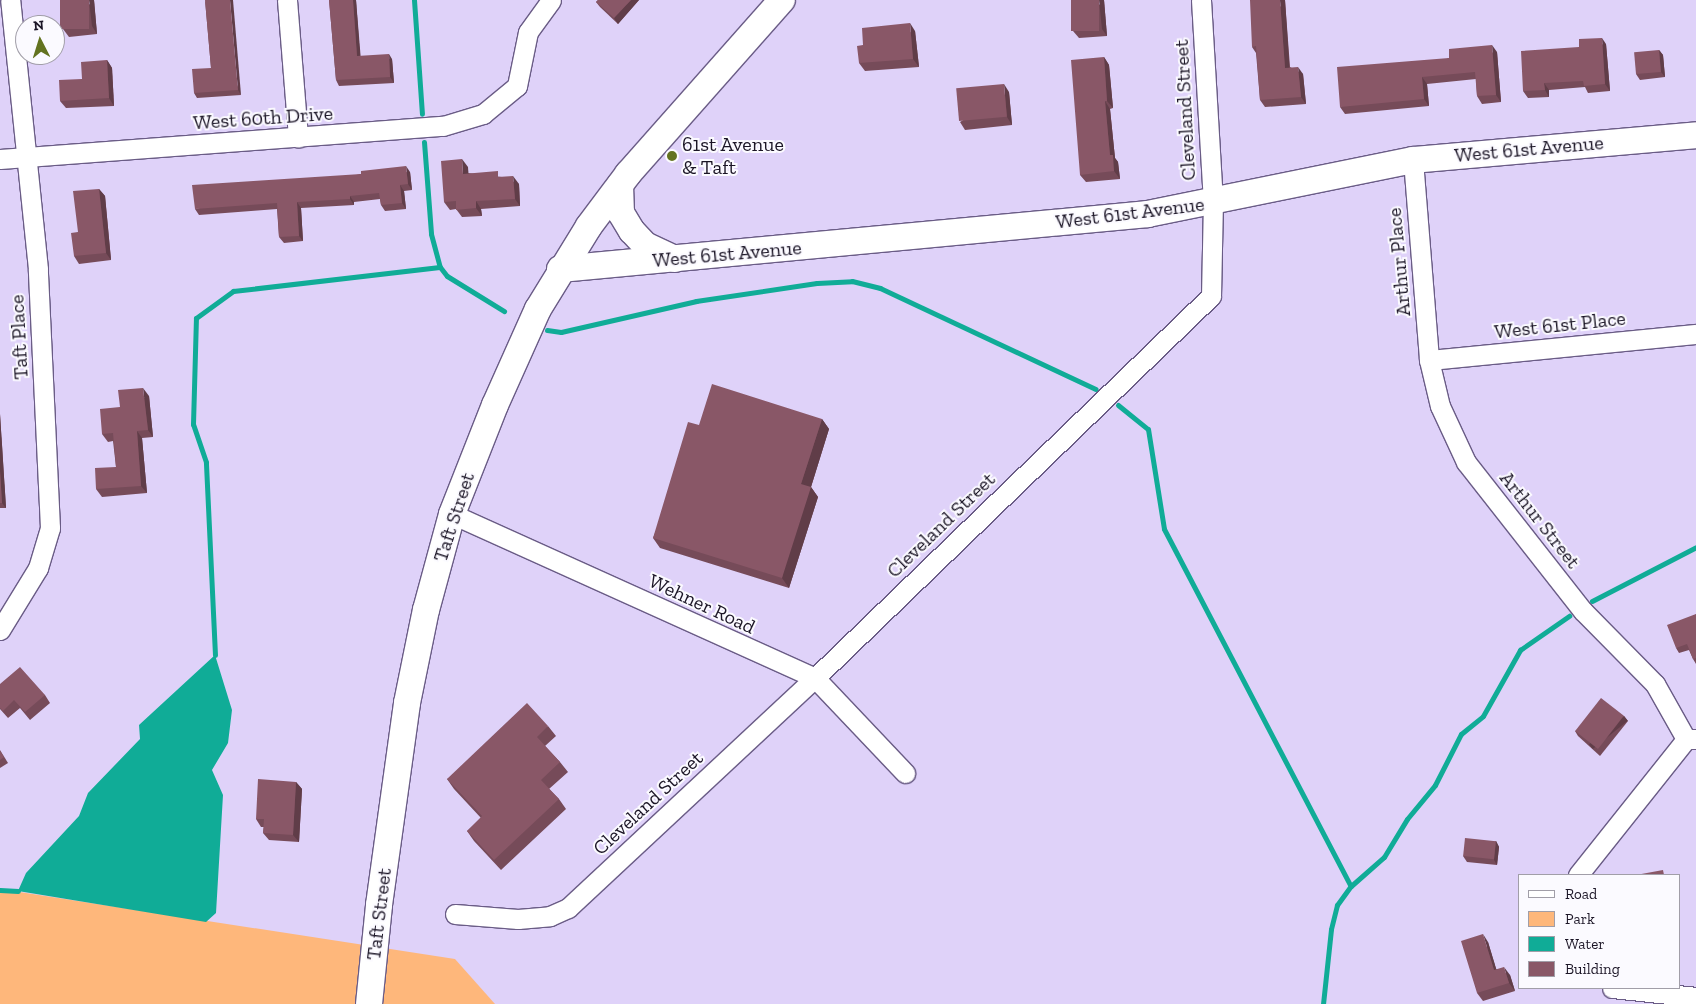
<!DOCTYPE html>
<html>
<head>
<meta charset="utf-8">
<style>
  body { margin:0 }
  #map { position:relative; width:1696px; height:1004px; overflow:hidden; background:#dfd2f9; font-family:"Zilla Slab",serif }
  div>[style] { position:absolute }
  .green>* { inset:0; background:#feb77b }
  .water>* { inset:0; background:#10ac97 }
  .stream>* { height:5px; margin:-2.5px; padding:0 2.5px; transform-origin:2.5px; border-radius:2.5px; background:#10ac97 }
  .roads { filter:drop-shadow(1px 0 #6a5c86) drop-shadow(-1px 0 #6a5c86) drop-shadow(0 1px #6a5c86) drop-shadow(0 -1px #6a5c86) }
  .street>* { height:19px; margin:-9.5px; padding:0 9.5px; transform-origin:9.5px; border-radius:9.5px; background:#fff }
  .secondary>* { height:26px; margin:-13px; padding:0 13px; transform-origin:13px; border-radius:13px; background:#fff }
  .wall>* { inset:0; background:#764b59 }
  .shaded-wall>* { inset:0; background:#603d48; transform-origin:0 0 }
  .building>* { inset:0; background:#895767; transform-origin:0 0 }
  .dots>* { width:14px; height:14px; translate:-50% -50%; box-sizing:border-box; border:2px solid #fbfaff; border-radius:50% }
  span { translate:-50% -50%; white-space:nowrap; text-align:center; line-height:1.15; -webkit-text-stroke:4px #fbfaff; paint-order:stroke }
  .street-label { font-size:20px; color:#1b1526 }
  .poi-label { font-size:20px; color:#1b1526 }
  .left { translate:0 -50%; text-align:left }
  .legend { position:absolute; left:1518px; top:874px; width:162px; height:115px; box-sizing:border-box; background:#fbfaff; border:1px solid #a19ea8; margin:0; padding:6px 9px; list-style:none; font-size:15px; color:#1b1526 }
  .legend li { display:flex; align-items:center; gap:10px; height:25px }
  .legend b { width:25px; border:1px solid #a19ea8 }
  .north { position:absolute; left:15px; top:15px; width:50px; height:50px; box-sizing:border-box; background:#fbfaff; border:1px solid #a19ea8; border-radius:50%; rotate:355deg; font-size:14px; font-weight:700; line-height:20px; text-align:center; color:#1b1526 }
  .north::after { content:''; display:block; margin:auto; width:18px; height:22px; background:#637320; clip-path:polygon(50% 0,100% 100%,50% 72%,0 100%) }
</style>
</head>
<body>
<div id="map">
  <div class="green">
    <div style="clip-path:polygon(0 889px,455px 959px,495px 1004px,0 1004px)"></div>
  </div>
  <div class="water">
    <div style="clip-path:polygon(215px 655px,232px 710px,228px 743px,212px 770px,223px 795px,216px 913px,206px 922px,18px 891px,26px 873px,79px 816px,88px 793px,140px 739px,139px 725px)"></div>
  </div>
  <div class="stream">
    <div style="left:414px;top:0;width:114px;rotate:86deg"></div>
    <div style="left:424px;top:142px;width:92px;rotate:85.6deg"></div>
    <div style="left:431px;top:234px;width:34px;rotate:75deg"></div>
    <div style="left:440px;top:267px;width:11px;rotate:52deg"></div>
    <div style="left:447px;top:276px;width:67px;rotate:31.6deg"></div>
    <div style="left:547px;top:330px;width:14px;rotate:8deg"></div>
    <div style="left:561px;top:332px;width:139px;rotate:-12.9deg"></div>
    <div style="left:696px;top:301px;width:122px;rotate:-8.5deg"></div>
    <div style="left:817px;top:283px;width:35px;rotate:-3deg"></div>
    <div style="left:852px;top:281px;width:29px;rotate:14deg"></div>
    <div style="left:880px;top:288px;width:238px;rotate:25.1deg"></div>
    <div style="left:1118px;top:405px;width:38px;rotate:39deg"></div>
    <div style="left:1148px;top:429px;width:101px;rotate:80.9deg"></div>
    <div style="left:1164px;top:529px;width:403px;rotate:62.4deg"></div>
    <div style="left:1592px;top:601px;width:117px;rotate:-27.4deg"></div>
    <div style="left:215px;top:655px;width:193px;rotate:-92.7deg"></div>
    <div style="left:206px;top:462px;width:40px;rotate:-108.9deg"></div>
    <div style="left:193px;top:424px;width:106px;rotate:-88.4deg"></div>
    <div style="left:196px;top:318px;width:46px;rotate:-36.1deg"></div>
    <div style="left:233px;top:291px;width:208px;rotate:-6.6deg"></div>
    <div style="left:0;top:890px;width:18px;rotate:3deg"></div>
    <div style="left:1323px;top:1004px;width:75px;rotate:-83.9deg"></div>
    <div style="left:1331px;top:929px;width:25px;rotate:-76deg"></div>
    <div style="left:1337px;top:905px;width:24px;rotate:-54deg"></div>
    <div style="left:1351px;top:886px;width:44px;rotate:-41.3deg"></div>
    <div style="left:1384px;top:857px;width:44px;rotate:-58.8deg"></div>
    <div style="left:1407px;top:819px;width:44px;rotate:-50.5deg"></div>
    <div style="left:1435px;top:785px;width:57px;rotate:-63deg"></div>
    <div style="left:1461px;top:734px;width:28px;rotate:-39deg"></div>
    <div style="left:1483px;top:716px;width:76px;rotate:-60.7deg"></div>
    <div style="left:1520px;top:650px;width:60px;rotate:-34.8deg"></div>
  </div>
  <div class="roads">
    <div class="street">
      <div style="left:287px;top:0;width:138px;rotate:85.4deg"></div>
      <div style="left:0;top:159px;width:444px;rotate:-4.3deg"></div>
      <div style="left:443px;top:126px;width:42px;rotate:-16.7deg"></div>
      <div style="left:483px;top:114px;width:44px;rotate:-39.5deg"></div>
      <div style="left:517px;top:86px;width:55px;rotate:-78.5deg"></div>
      <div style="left:528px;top:32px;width:39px;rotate:-54deg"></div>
      <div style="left:1413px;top:160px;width:201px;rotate:85.4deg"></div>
      <div style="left:1429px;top:360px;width:47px;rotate:76.6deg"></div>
      <div style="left:1440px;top:406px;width:62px;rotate:65.1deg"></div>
      <div style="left:1466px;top:462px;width:189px;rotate:51.9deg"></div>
      <div style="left:1583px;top:611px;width:103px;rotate:45.4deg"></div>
      <div style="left:1655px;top:684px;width:63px;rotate:60.6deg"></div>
      <div style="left:1429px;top:360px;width:268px;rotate:-5.6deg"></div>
      <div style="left:452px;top:514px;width:398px;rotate:24.3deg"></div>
      <div style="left:815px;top:678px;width:131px;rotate:46.5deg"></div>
      <div style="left:0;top:630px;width:73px;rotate:-58.5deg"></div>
      <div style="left:38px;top:568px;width:42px;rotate:-73.3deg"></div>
      <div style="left:50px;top:528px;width:259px;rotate:-92.7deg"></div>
      <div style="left:38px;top:269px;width:270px;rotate:-95.9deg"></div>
      <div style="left:1578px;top:875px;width:174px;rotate:-51.5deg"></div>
      <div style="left:1686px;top:739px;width:10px"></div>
      <div style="left:455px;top:914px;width:63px;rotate:4.5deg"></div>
      <div style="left:518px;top:919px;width:32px;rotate:-5deg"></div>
      <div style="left:550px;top:916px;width:20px;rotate:-24deg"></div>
      <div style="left:568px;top:908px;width:338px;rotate:-43deg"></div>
      <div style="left:815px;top:678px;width:550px;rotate:-43.97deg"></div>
      <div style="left:1211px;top:296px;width:94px;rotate:-88.8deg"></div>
      <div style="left:1213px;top:202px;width:202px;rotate:-93.4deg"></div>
      <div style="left:1612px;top:988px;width:84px;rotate:6.1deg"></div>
    </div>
    <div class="secondary">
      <div style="left:620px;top:185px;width:28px;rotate:88deg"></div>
      <div style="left:621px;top:213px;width:21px;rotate:59deg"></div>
      <div style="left:632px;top:231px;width:19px;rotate:47deg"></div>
      <div style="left:645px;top:245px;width:33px;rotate:25deg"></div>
      <div style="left:560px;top:269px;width:591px;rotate:-5.34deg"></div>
      <div style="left:1148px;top:214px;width:270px;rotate:-11.5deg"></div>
      <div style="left:1413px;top:160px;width:284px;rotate:-5deg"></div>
      <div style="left:369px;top:1004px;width:100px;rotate:-84.2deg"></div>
      <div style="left:379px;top:905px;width:204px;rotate:-82.1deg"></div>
      <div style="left:407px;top:703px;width:95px;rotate:-78.5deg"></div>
      <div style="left:426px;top:610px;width:99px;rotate:-74.8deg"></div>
      <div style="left:452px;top:514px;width:117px;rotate:-68.5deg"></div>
      <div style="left:495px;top:405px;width:105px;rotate:-65.9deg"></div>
      <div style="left:538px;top:309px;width:97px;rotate:-58.4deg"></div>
      <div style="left:589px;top:226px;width:65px;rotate:-53.1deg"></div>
      <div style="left:628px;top:174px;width:232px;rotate:-48.5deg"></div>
    </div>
  </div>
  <div class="wall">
    <div style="clip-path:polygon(94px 0,97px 34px,69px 37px,63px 29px)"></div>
    <div style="clip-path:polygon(205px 0,241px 95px,197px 98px,194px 93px,211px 68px)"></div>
    <div style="clip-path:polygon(329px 0,356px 0,360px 56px,392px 59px,394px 83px,339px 86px,336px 80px)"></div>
    <div style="clip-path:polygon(598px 0,639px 0,618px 24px,600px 7px,596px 2px)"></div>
    <div style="clip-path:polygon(1104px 0,1107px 36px,1079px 38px,1073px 31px)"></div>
    <div style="clip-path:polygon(1285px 0,1290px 67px,1303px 74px,1306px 104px,1265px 107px,1260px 100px,1256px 53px,1252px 47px)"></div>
    <div style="clip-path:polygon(915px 31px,919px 67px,865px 71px,859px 63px,863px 45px)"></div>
    <div style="clip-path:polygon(1606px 44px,1610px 91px,1588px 93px,1585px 87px,1549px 90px,1549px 97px,1528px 98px,1523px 91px,1579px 47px)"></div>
    <div style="clip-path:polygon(1659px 50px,1663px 55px,1665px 77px,1640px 80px,1636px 74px)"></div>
    <div style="clip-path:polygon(1497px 52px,1501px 102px,1482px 104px,1477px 96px,1476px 79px,1427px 84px,1429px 106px,1345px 114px,1340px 107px,1449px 58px)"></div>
    <div style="clip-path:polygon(1104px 57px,1109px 65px,1113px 108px,1110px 109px,1115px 158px,1118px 162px,1120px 179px,1086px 182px,1080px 175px)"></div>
    <div style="clip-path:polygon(107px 60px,112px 68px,114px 106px,66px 108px,60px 101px,82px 79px)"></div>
    <div style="clip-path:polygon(1009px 92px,1012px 125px,965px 130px,960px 122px)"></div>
    <div style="clip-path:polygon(468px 167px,468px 173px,502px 177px,519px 184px,520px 206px,481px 209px,482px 216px,462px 217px,456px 209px,450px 210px,444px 202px)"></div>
    <div style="clip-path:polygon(410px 172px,412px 190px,404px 191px,406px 209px,385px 211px,381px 205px,380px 199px,354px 202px,354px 205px,301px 208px,303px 241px,284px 243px,279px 237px,277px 209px,199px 215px,195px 209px,361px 174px)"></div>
    <div style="clip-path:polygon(99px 189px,105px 196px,111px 260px,79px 264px,74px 256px,78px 232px)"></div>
    <div style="clip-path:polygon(149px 396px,153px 437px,142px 438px,147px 493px,102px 497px,96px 489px,116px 467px,113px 441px,108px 442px,102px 434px,120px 407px)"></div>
    <div style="clip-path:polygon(0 414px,6px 508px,0 508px)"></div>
    <div style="clip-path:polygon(822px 419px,829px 429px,811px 487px,818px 497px,789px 588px,660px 548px,653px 538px,699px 425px)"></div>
    <div style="clip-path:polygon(1696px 614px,1696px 664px,1693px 659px,1689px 650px,1679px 653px,1676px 648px)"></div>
    <div style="clip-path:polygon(0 684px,45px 695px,50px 703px,30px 720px,20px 708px,8px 718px,0 709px)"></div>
    <div style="clip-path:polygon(1624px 716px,1628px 721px,1600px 756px,1578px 736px,1575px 731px)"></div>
    <div style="clip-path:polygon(548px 726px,556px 736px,545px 746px,560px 762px,568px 772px,549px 789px,559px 799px,566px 809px,501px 870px,474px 841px,467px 831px,481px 818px,454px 789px,447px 779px)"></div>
    <div style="clip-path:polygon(0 750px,8px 763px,0 768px)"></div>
    <div style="clip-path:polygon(296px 782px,302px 789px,299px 842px,269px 840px,263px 833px,264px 827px,261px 827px,256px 819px)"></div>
    <div style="clip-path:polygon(1496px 841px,1499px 847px,1497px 865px,1467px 862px,1463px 856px)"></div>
    <div style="clip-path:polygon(1488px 942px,1496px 969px,1510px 975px,1515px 991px,1483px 1001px,1477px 993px)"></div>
  </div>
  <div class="shaded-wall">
    <div style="clip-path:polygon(89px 0,94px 0,97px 34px,92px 26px)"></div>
    <div style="clip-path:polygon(230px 0,233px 0,241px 95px,238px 90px)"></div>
    <div style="clip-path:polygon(353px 0,356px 0,361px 61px,357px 56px)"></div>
    <div style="clip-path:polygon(631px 0,639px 0,618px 24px,614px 18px)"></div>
    <div style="clip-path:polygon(1099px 0,1104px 0,1107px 36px,1102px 29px)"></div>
    <div style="clip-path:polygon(1280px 0,1285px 0,1290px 75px,1285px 68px)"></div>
    <div style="clip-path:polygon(910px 23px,915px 31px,919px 67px,913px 59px)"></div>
    <div style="clip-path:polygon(1602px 38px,1606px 44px,1610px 91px,1605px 84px)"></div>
    <div style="clip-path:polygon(1492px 45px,1497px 52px,1501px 102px,1496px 95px)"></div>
    <div style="clip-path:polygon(1659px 50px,1663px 55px,1665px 77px,1661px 72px)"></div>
    <div style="clip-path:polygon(389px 54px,392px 59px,394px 83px,390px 77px)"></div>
    <div style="clip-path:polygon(1104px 57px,1109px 65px,1113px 108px,1107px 101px)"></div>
    <div style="clip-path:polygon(107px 60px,112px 68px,114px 106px,109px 98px)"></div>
    <div style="clip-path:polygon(1298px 67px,1303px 74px,1306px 104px,1301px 97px)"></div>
    <div style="clip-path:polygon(1422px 77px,1427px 84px,1429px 106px,1424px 99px)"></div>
    <div style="clip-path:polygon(1544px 83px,1549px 90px,1549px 97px,1545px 90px)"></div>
    <div style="clip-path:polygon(1004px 84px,1009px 92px,1012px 125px,1007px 117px)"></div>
    <div style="clip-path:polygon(1105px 101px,1110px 109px,1115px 158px,1118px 162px,1120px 179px,1114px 171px,1110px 155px)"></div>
    <div style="clip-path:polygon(462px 159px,468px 167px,469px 181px,463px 174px)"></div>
    <div style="clip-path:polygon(406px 166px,410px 172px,412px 190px,408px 184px)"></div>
    <div style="clip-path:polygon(513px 176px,519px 184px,520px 206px,515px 199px)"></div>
    <div style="clip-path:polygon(400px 185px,404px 191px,406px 209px,402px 203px)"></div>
    <div style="clip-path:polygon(99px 189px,105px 196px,111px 260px,106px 253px)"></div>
    <div style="clip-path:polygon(350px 196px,354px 202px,354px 205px,350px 199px)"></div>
    <div style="clip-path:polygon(476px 201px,481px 209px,482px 216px,476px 208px)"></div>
    <div style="clip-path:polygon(297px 202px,301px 208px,303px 241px,299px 236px)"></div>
    <div style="clip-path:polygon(143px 388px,149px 396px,153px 437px,148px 430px)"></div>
    <div style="clip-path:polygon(0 414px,6px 508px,2px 503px,0 471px)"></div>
    <div style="clip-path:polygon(822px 419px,829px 429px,811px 487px,818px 497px,789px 588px,782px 578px,801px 484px)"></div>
    <div style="clip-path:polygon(137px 431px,142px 438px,147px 493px,141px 486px)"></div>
    <div style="left:1624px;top:716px;width:6px;height:45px;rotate:51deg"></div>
    <div style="clip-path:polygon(296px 782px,302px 789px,299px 842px,293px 835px)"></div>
    <div style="clip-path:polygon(1496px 841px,1499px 847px,1497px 865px,1494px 860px)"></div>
    <div style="clip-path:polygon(1483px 934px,1488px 942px,1499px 978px,1494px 970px)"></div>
    <div style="clip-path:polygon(1504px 967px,1510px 975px,1515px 991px,1509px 983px)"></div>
  </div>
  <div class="building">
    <div style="left:60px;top:0;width:29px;height:29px"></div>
    <div style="clip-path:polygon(205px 0,230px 0,238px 90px,194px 93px,192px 69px,211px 68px)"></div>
    <div style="clip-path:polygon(329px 0,353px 0,357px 56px,389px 54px,390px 77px,336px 80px)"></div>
    <div style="clip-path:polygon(598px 0,631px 0,614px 18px,596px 2px)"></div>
    <div style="left:1071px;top:0;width:28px;height:31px"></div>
    <div style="clip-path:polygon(1250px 0,1280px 0,1285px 68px,1298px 67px,1301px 97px,1260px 100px,1256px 46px,1252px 47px)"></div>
    <div style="clip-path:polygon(910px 23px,913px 59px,859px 63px,857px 46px,863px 45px,862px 28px)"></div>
    <div style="clip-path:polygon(1602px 38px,1605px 84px,1584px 86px,1583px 81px,1544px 83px,1545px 90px,1523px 91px,1521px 51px,1579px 47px,1579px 39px)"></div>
    <div style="clip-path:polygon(1492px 45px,1496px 95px,1477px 96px,1475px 72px,1422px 77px,1424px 99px,1340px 107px,1337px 67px,1449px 58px,1449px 49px)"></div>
    <div style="left:1659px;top:50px;width:22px;height:25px;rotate:85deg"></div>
    <div style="clip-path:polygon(1104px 57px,1107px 101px,1105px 101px,1110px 155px,1113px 155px,1114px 171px,1080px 175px,1071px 60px)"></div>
    <div style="clip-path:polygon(107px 60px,109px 98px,60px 101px,59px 80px,82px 79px,81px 62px)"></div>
    <div style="left:1004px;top:84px;width:33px;height:48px;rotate:85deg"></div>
    <div style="clip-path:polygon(462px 159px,463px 174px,498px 171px,498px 177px,513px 176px,515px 199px,476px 201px,476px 208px,456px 210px,456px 201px,444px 202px,441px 161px)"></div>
    <div style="clip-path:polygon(406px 166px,408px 184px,400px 185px,402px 203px,381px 205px,379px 193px,350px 196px,350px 199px,297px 202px,299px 236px,279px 237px,277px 203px,195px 209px,192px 185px,361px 174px,361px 171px)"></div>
    <div style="clip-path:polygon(99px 189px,106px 253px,74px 256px,71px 233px,78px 232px,73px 191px)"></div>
    <div style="clip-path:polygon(712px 384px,822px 419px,801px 484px,811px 487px,782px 578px,653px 538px,688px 422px,699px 425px)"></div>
    <div style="clip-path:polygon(143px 388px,148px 430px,137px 431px,141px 486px,96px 489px,95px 468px,116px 467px,113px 433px,102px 434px,100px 409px,120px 407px,118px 390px)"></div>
    <div style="clip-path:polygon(0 471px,2px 503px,0 503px)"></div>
    <div style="clip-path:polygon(1696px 614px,1696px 658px,1693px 659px,1687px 644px,1676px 648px,1667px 625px)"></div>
    <div style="clip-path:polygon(20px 667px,45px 695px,25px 712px,14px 700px,3px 711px,0 708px,0 684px)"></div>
    <div style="left:1601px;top:698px;width:29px;height:42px;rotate:38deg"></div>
    <div style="clip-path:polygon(527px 703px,548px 726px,537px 737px,560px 762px,541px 780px,559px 799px,494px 860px,467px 831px,482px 816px,447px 779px)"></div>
    <div style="clip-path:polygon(0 751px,4px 757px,0 760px)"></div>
    <div style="clip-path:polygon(258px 779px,296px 782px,293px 835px,263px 833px,264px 819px,256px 819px)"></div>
    <div style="left:1465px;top:838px;width:31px;height:18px;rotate:6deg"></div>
    <div style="clip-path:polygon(1663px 870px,1664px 875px,1636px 875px)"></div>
    <div style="clip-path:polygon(1483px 934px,1494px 970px,1504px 967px,1509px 983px,1477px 993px,1461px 941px)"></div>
  </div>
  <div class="dots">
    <div style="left:672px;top:156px;background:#637320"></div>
  </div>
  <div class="street-label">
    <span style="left:1185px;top:110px;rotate:-93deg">Cleveland Street</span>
    <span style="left:263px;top:118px;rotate:-4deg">West 60th Drive</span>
    <span style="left:1529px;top:149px;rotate:-5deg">West 61st Avenue</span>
    <span style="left:1130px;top:213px;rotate:-7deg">West 61st Avenue</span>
    <span style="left:727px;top:254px;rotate:-5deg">West 61st Avenue</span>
    <span style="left:1399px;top:262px;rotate:-95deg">Arthur Place</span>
    <span style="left:1560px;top:325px;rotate:-6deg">West 61st Place</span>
    <span style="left:19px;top:337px;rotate:-93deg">Taft Place</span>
    <span style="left:454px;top:517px;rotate:-72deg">Taft Street</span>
    <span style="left:1540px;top:520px;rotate:52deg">Arthur Street</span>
    <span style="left:941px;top:525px;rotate:-44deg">Cleveland Street</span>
    <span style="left:702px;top:604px;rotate:25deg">Wehner Road</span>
    <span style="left:648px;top:803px;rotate:-43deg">Cleveland Street</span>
    <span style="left:379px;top:914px;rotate:-83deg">Taft Street</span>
  </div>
  <div class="poi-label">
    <span class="left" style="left:682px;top:156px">61st Avenue<br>&amp; Taft</span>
  </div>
  <ul class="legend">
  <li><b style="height:6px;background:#fff"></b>Road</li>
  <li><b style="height:14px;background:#feb77b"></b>Park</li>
  <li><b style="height:14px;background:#10ac97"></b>Water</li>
  <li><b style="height:14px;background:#895767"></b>Building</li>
  </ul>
  <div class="north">N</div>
</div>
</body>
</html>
